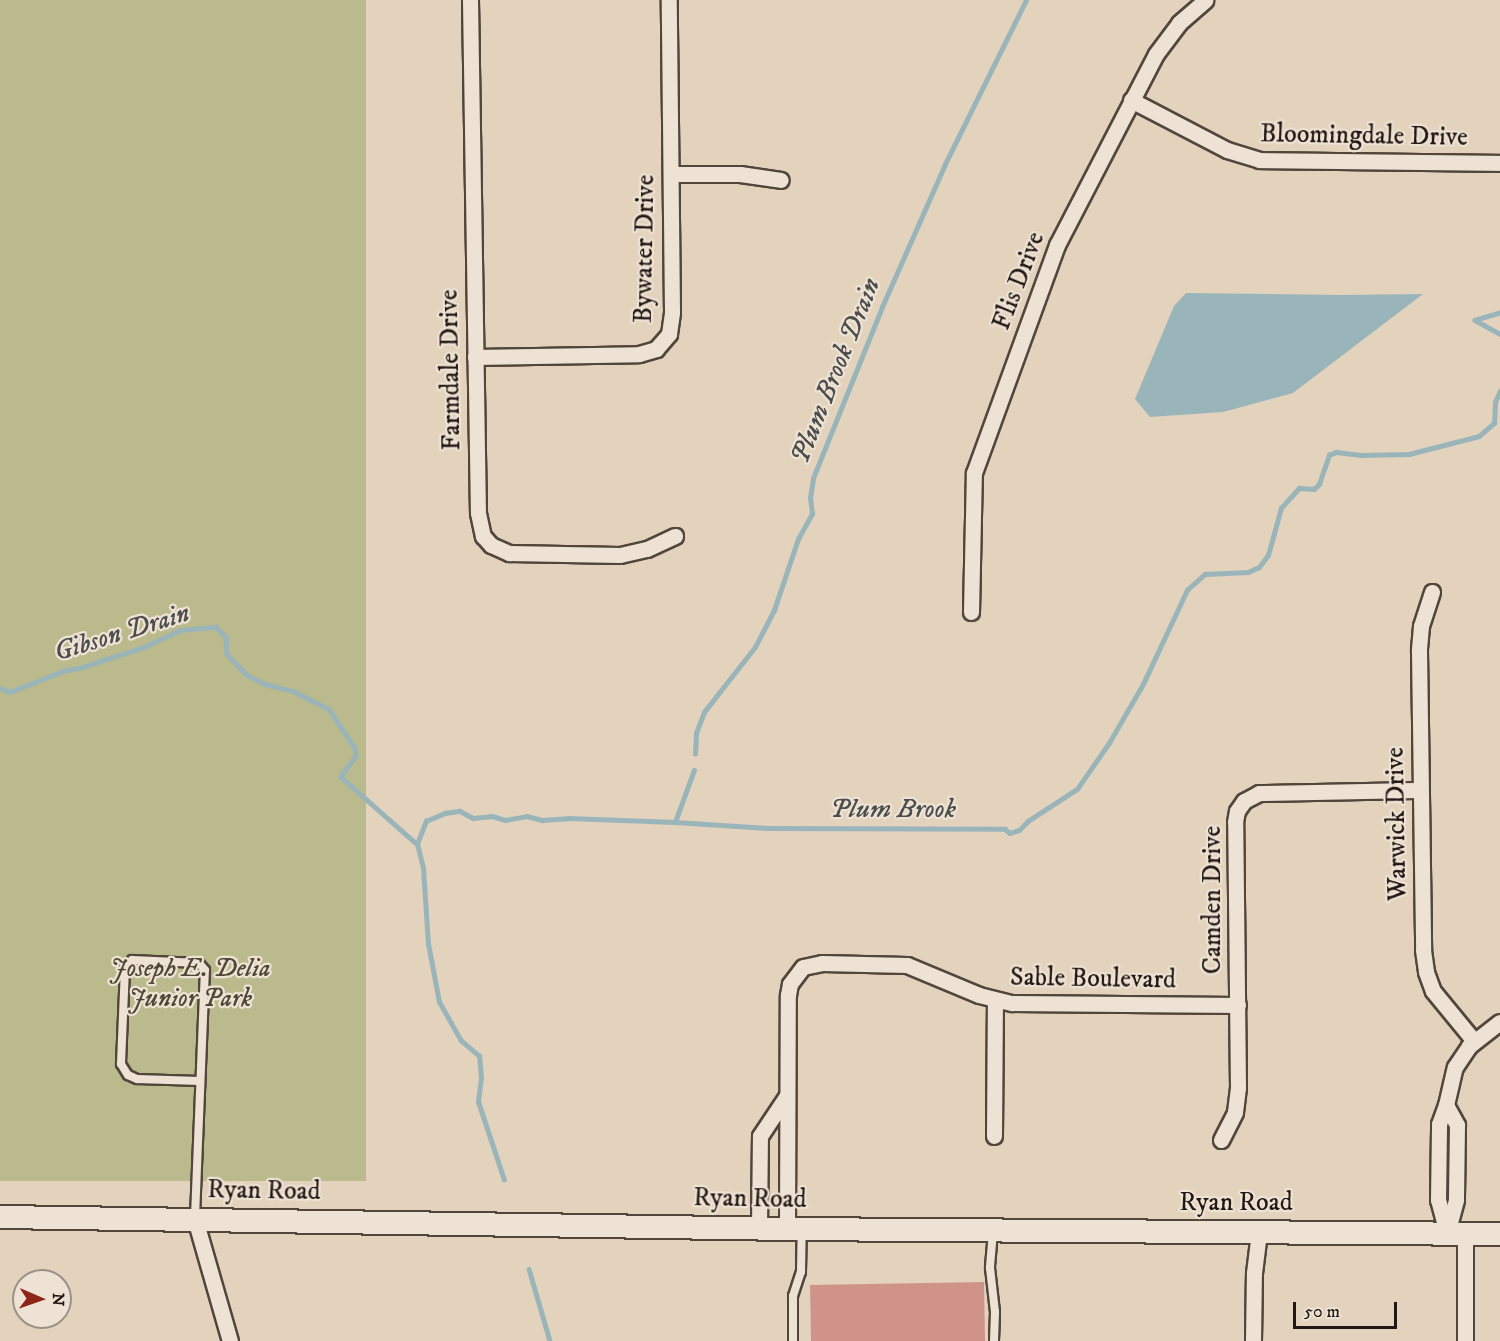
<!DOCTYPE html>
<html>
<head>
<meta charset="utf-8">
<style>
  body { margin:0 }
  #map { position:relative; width:1500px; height:1341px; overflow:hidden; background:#e3d2bc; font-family:"IM FELL DW Pica",serif }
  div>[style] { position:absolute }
  .green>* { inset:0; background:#baba8c; transform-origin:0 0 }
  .water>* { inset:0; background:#99b5ba }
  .stream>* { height:4.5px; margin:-2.25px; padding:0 2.25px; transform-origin:2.25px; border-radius:2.25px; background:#99b5ba }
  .building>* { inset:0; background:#cf938a; transform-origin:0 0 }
  .roads { filter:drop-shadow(2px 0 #52463c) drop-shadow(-2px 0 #52463c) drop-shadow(0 2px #52463c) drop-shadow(0 -2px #52463c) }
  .service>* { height:8px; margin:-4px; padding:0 4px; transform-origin:4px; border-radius:4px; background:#ede2d3 }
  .minor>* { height:15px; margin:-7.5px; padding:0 7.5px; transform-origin:7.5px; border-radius:7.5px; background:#ede2d3 }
  .secondary>* { height:22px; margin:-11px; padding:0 11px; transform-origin:11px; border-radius:11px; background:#ede2d3 }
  span { translate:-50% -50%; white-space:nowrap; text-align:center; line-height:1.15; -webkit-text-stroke:4.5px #ede2d3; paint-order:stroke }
  .street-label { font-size:26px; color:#221712 }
  .park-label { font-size:26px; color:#504837; font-style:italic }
  .water-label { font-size:27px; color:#4c4e4d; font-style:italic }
  .north { position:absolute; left:12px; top:1269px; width:60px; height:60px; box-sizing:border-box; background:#ede2d3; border:2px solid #9c9186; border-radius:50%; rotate:92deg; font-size:16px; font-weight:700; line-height:24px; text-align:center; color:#221712 }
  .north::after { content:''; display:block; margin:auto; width:21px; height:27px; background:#8f2418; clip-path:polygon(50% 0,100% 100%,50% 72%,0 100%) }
  .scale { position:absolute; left:1293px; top:1302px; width:104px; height:27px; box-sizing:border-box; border:3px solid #221712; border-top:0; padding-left:8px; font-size:18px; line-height:21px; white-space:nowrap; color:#221712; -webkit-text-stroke:4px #ede2d3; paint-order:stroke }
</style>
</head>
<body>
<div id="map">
  <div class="green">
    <div style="left:0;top:0;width:366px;height:1181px"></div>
  </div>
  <div class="water">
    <div style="clip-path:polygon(1186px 293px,1341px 295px,1423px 294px,1293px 393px,1223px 412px,1150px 417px,1135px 399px,1174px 306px)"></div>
  </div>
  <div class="stream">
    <div style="left:1500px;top:313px;width:26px;rotate:164deg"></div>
    <div style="left:1475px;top:320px;width:29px;rotate:29deg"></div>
    <div style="left:0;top:688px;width:11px;rotate:22deg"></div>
    <div style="left:10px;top:692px;width:57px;rotate:-21.6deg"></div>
    <div style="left:63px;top:671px;width:20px;rotate:-11deg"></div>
    <div style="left:83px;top:667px;width:64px;rotate:-18.2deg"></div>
    <div style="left:144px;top:647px;width:40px;rotate:-25deg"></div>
    <div style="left:180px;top:630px;width:36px;rotate:-5deg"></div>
    <div style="left:216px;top:627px;width:14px;rotate:45deg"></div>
    <div style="left:226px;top:637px;width:17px;rotate:87deg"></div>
    <div style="left:227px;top:654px;width:29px;rotate:46deg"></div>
    <div style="left:247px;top:675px;width:20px;rotate:27deg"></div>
    <div style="left:265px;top:684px;width:29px;rotate:14deg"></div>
    <div style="left:293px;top:691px;width:40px;rotate:26.6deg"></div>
    <div style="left:329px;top:709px;width:47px;rotate:56.3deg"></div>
    <div style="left:355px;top:748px;width:8px;rotate:83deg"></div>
    <div style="left:356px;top:756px;width:26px;rotate:126deg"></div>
    <div style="left:341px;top:777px;width:101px;rotate:41.4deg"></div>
    <div style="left:695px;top:754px;width:21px;rotate:-87deg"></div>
    <div style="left:696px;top:733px;width:22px;rotate:-69deg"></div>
    <div style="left:704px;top:712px;width:83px;rotate:-51.9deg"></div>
    <div style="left:755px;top:647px;width:42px;rotate:-62.8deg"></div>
    <div style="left:774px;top:610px;width:75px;rotate:-71.3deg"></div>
    <div style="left:798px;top:539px;width:29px;rotate:-61deg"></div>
    <div style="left:812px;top:514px;width:16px;rotate:-97deg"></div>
    <div style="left:810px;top:498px;width:20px;rotate:-81deg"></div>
    <div style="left:813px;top:478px;width:184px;rotate:-68deg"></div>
    <div style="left:882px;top:307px;width:156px;rotate:-66.2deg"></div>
    <div style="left:945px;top:164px;width:183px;rotate:-63.7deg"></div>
    <div style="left:675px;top:822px;width:55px;rotate:-69.9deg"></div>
    <div style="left:504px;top:1180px;width:82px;rotate:-108.4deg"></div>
    <div style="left:478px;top:1102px;width:24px;rotate:-83deg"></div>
    <div style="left:481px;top:1078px;width:22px;rotate:-95deg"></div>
    <div style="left:479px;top:1056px;width:23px;rotate:-140deg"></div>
    <div style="left:461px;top:1041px;width:45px;rotate:-119.4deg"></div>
    <div style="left:439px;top:1002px;width:59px;rotate:-100.7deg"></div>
    <div style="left:428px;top:944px;width:76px;rotate:-93.8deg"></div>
    <div style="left:423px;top:868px;width:25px;rotate:-104deg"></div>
    <div style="left:417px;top:844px;width:25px;rotate:-69deg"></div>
    <div style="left:426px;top:821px;width:21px;rotate:-23deg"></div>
    <div style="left:445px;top:813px;width:15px;rotate:-8deg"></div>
    <div style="left:460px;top:811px;width:15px;rotate:28deg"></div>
    <div style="left:473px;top:818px;width:19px;rotate:-6deg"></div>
    <div style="left:492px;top:816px;width:14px;rotate:17deg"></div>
    <div style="left:505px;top:820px;width:22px;rotate:-10deg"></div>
    <div style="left:527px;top:816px;width:16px;rotate:15deg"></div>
    <div style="left:542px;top:820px;width:26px;rotate:-4deg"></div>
    <div style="left:568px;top:818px;width:107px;rotate:2.1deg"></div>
    <div style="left:675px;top:822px;width:93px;rotate:3.7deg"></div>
    <div style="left:768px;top:828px;width:237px;rotate:0.2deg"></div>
    <div style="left:1005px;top:829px;width:6px;rotate:39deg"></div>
    <div style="left:1010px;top:833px;width:9px;rotate:-18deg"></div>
    <div style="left:1019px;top:830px;width:13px;rotate:-45deg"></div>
    <div style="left:1028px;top:821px;width:59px;rotate:-33.1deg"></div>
    <div style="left:1077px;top:789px;width:56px;rotate:-55.2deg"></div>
    <div style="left:1109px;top:743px;width:68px;rotate:-60deg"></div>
    <div style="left:1143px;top:684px;width:104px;rotate:-64.9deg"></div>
    <div style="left:1187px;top:590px;width:24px;rotate:-42deg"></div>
    <div style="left:1205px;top:574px;width:43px;rotate:-2.7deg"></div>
    <div style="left:1248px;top:572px;width:12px;rotate:-24deg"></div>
    <div style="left:1259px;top:567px;width:15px;rotate:-53deg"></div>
    <div style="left:1268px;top:555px;width:49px;rotate:-74.5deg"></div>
    <div style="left:1281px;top:508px;width:27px;rotate:-48deg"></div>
    <div style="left:1299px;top:488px;width:15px;rotate:4deg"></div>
    <div style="left:1314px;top:489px;width:7px;rotate:-45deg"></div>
    <div style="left:1319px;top:484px;width:31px;rotate:-71deg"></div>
    <div style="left:1329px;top:455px;width:8px;rotate:-23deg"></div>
    <div style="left:1336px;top:452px;width:25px;rotate:7deg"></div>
    <div style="left:1361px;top:455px;width:48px;rotate:-1.2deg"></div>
    <div style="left:1409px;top:454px;width:72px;rotate:-14.4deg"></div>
    <div style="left:1479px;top:436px;width:20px;rotate:-41deg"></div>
    <div style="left:1494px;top:423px;width:21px;rotate:-87deg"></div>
    <div style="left:1495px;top:402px;width:12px;rotate:-66deg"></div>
    <div style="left:529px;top:1269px;width:75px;rotate:73.7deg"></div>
  </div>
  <div class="building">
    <div style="left:984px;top:1282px;width:59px;height:174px;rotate:89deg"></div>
  </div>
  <div class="roads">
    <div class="service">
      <div style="left:195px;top:1217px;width:247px;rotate:-87.7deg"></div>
      <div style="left:205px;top:970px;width:9px;rotate:-131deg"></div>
      <div style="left:199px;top:963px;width:67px;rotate:-177.4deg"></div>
      <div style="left:132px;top:960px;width:11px;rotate:131deg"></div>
      <div style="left:125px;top:968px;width:96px;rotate:92.4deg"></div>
      <div style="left:121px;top:1064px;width:13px;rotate:58deg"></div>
      <div style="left:128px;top:1075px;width:10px;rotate:24deg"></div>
      <div style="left:137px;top:1079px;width:63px;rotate:1.8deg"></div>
      <div style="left:993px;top:1232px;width:36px;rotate:95deg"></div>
      <div style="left:990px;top:1268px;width:44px;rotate:83.5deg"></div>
      <div style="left:995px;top:1312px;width:29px;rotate:92deg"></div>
      <div style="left:793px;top:1341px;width:45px;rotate:-90deg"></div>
      <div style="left:793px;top:1296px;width:25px;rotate:-72deg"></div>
      <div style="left:801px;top:1272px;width:39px;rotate:-89deg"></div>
    </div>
    <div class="minor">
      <div style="left:470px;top:0;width:513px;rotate:89.11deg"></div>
      <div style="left:478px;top:513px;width:24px;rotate:78deg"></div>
      <div style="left:483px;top:536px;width:12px;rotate:48deg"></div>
      <div style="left:491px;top:545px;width:20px;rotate:24deg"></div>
      <div style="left:509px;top:553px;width:111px;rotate:1deg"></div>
      <div style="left:620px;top:555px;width:28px;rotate:-13deg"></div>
      <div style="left:647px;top:549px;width:31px;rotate:-25deg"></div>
      <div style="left:1131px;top:100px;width:108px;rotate:27.5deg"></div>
      <div style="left:1227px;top:150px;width:34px;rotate:17deg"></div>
      <div style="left:1259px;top:160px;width:241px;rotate:0.7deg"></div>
      <div style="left:671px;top:174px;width:69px"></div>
      <div style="left:740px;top:174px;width:41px;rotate:8.3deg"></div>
      <div style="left:475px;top:357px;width:164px;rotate:-1deg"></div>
      <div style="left:639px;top:354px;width:18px;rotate:-16deg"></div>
      <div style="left:656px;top:349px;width:20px;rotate:-49deg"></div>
      <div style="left:669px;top:334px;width:22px;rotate:-82deg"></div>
      <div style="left:672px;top:312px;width:312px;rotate:-90.6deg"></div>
      <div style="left:1432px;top:592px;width:36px;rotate:108deg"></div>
      <div style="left:1421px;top:626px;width:25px;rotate:95deg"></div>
      <div style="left:1419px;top:651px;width:299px;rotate:89.2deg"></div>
      <div style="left:1423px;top:950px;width:22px;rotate:82deg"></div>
      <div style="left:1426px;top:972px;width:20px;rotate:70deg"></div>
      <div style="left:1433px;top:991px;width:65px;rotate:50.6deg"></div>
      <div style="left:971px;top:612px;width:139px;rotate:-88.8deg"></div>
      <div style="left:974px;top:473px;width:243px;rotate:-70deg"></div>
      <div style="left:1057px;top:245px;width:215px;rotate:-62.6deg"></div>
      <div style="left:1156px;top:54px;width:39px;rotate:-53deg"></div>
      <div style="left:1179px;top:23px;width:35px;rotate:-41deg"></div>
      <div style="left:1446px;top:1105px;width:23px;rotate:61deg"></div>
      <div style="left:1457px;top:1125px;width:75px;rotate:90.8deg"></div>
      <div style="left:1456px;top:1200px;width:34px;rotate:105deg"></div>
      <div style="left:1447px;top:1233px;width:34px;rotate:-105deg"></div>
      <div style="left:1438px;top:1200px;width:76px;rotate:-89.2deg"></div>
      <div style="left:1439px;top:1124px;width:20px;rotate:-70deg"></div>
      <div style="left:1446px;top:1105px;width:39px;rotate:-77deg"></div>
      <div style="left:1455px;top:1067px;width:25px;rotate:-56deg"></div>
      <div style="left:1469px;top:1046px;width:39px;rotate:-38deg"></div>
      <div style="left:994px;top:1136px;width:135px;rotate:-89.6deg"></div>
      <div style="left:1221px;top:1140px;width:31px;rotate:-63deg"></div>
      <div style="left:1235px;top:1112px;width:24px;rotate:-83deg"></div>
      <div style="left:1238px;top:1088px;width:266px;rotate:-90.6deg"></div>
      <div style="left:1235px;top:822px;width:11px;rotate:-80deg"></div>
      <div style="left:1237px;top:811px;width:12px;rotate:-55deg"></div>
      <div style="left:1244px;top:801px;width:17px;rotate:-28deg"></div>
      <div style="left:1259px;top:793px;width:161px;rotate:-1.1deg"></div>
      <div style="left:195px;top:1219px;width:127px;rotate:74deg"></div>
      <div style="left:759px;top:1228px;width:92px;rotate:-89.4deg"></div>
      <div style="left:760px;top:1136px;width:47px;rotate:-56.3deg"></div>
      <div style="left:787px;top:1229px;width:234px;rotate:-89.8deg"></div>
      <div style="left:788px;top:995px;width:11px;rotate:-80deg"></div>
      <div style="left:790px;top:984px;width:21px;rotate:-53deg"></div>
      <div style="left:803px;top:967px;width:19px;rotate:-12deg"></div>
      <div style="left:822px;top:963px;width:85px;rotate:1.3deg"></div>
      <div style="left:907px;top:965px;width:78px;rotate:22.6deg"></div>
      <div style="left:979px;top:995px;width:34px;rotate:14deg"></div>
      <div style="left:1012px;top:1003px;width:226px;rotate:0.5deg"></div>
      <div style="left:1253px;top:1341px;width:68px;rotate:-89.2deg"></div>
      <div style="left:1254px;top:1273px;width:41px;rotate:-83deg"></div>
      <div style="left:1465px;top:1341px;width:108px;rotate:-90deg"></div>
    </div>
    <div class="secondary">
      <div style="left:0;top:1217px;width:787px;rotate:0.87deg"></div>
      <div style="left:787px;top:1229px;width:713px;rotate:0.4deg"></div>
    </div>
  </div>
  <div class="street-label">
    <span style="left:1364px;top:136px;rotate:1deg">Bloomingdale Drive</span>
    <span style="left:645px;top:249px;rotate:-89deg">Bywater Drive</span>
    <span style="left:1019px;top:281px;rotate:-69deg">Flis Drive</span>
    <span style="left:451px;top:370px;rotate:-91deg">Farmdale Drive</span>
    <span style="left:1397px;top:824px;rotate:-91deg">Warwick Drive</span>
    <span style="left:1213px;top:900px;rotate:-90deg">Camden Drive</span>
    <span style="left:1093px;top:979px;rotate:1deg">Sable Boulevard</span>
    <span style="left:264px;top:1191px;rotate:1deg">Ryan Road</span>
    <span style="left:750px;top:1199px;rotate:1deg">Ryan Road</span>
    <span style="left:1236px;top:1203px">Ryan Road</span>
  </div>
  <div class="park-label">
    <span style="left:190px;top:984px">Joseph E. Delia<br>Junior Park</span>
  </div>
  <div class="water-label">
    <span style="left:836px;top:371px;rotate:-68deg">Plum Brook Drain</span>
    <span style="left:122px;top:633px;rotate:-17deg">Gibson Drain</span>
    <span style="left:893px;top:810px">Plum Brook</span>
  </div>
  <div class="north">N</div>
  <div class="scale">50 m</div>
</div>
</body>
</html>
